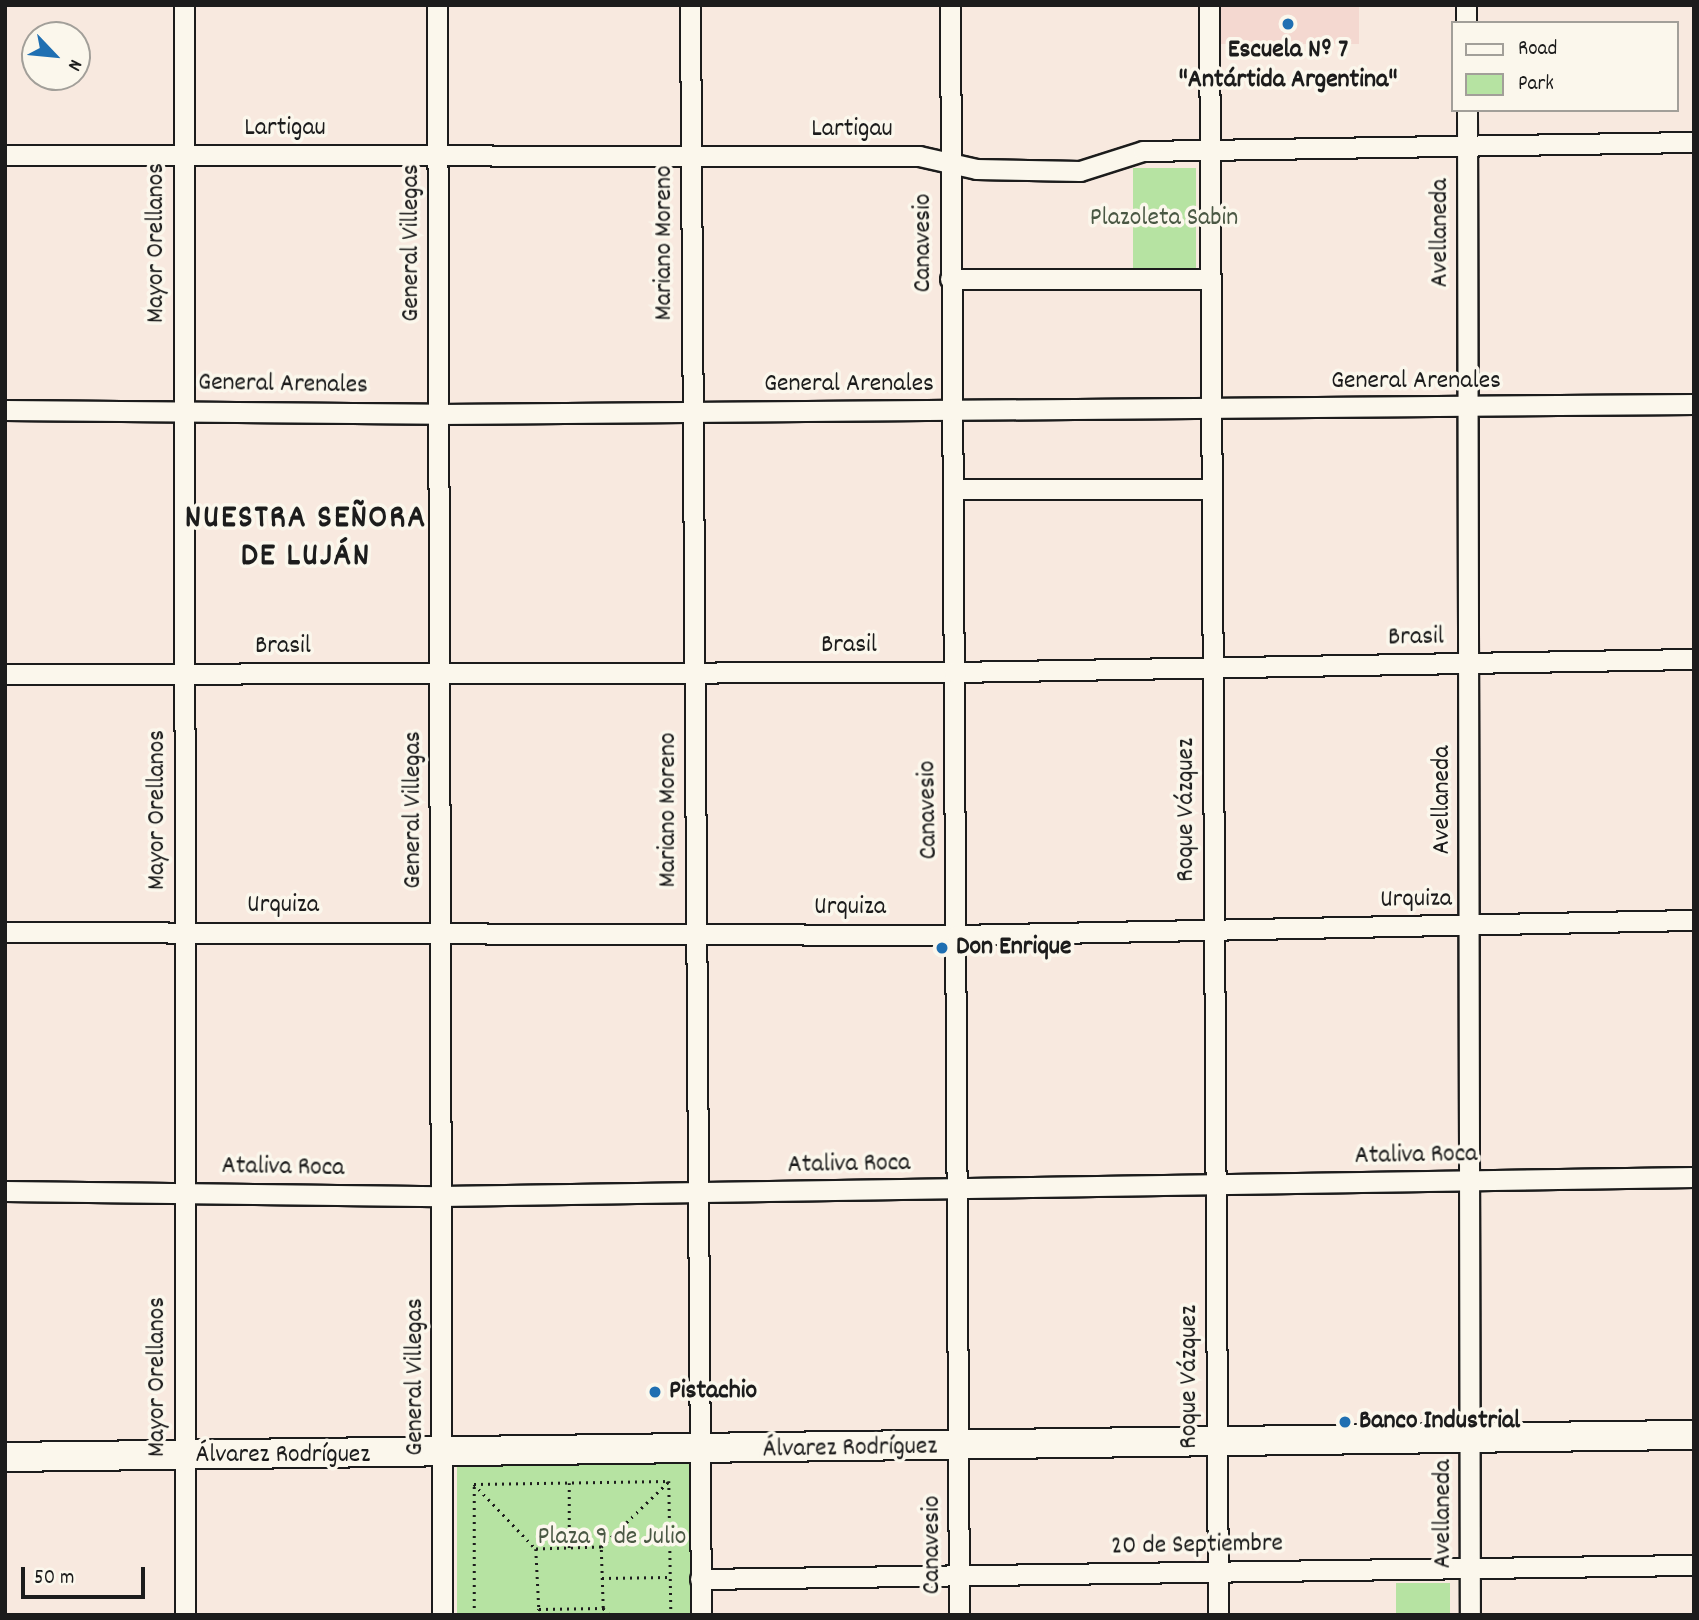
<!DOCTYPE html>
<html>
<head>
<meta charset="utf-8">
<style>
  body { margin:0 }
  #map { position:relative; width:1699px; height:1620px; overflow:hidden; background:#f8e9df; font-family:Dekko,sans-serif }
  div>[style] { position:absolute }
  .built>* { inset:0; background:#f4d8d0; transform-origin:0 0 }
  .green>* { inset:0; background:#b6e3a2; transform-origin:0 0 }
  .path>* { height:2.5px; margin-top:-1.25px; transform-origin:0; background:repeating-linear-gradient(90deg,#1c1c1c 0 2px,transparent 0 7px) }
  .roads { filter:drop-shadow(2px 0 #1c1c1c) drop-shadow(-2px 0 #1c1c1c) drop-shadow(0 2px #1c1c1c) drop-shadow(0 -2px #1c1c1c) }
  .street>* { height:19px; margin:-9.5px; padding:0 9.5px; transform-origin:9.5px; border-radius:9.5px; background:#fbf7ec }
  .secondary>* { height:28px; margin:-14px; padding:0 14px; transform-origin:14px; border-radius:14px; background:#fbf7ec }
  .dots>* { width:19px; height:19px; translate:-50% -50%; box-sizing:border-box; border:4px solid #fbf7ec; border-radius:50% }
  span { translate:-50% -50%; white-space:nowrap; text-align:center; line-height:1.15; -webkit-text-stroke:7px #fbf7ec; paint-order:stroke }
  .poi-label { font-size:26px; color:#1c1c1c; font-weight:700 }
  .left { translate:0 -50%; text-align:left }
  .street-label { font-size:26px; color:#1c1c1c }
  .park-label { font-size:26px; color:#4a5844 }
  .district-label { font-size:33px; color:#1c1c1c; font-weight:700; letter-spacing:2px }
  .frame { position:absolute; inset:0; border:7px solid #1c1c1c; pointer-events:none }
  .legend { position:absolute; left:1451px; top:21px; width:228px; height:91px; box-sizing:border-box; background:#fbf7ec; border:2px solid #a29f99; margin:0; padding:9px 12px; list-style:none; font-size:21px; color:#1c1c1c }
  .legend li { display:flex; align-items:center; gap:14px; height:35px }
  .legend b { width:35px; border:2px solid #a29f99 }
  .north { position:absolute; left:21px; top:21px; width:70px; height:70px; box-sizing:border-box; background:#fbf7ec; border:2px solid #a29f99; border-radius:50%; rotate:116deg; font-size:19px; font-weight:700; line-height:28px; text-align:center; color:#1c1c1c }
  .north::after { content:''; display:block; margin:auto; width:24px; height:32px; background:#1f6fb2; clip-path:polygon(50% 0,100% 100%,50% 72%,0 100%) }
  .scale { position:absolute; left:21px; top:1567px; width:124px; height:32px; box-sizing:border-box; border:4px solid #1c1c1c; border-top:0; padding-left:9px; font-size:21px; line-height:24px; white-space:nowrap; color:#1c1c1c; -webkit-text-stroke:5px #fbf7ec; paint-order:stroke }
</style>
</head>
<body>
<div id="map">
  <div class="built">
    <div style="left:1217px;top:5px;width:142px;height:39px"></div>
  </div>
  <div class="green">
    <div style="left:1133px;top:168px;width:63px;height:101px"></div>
    <div style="left:691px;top:1460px;width:155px;height:234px;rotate:90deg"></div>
    <div style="left:1396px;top:1583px;width:54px;height:32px"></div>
  </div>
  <div class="path">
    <div style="left:669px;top:1481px;width:134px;rotate:89.1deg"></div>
    <div style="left:474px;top:1484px;width:195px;rotate:-0.9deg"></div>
    <div style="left:474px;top:1484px;width:90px;rotate:46.4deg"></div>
    <div style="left:601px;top:1547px;width:65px;rotate:178.2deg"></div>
    <div style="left:536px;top:1549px;width:60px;rotate:87.1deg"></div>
    <div style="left:539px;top:1609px;width:64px;rotate:-0.9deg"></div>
    <div style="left:603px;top:1608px;width:61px;rotate:-91.9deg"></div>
    <div style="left:601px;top:1547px;width:95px;rotate:-44.1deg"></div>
    <div style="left:569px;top:1548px;width:65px;rotate:-90deg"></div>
    <div style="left:602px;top:1578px;width:67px;rotate:-0.9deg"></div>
    <div style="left:603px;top:1608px;width:10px;rotate:45deg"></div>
    <div style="left:474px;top:1615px;width:130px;rotate:-90deg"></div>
    <div style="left:533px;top:1615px;width:8px;rotate:-45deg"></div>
  </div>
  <div class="roads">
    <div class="street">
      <div style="left:184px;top:5px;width:1610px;rotate:89.96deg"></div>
      <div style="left:437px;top:5px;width:1610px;rotate:89.82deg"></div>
      <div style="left:690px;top:5px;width:1610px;rotate:89.61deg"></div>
      <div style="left:950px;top:5px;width:1610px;rotate:89.68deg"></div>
      <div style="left:1209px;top:5px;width:1610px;rotate:89.68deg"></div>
      <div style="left:1466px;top:5px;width:18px;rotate:90deg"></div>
      <div style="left:1467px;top:110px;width:1505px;rotate:89.89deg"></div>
      <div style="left:5px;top:155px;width:914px;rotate:0.06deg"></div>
      <div style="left:919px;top:156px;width:58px;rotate:12.8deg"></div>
      <div style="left:976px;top:169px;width:104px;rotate:1.1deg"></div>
      <div style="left:1080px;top:171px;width:66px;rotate:-17.6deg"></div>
      <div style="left:1143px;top:151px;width:551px;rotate:-0.94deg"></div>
      <div style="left:950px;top:279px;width:261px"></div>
      <div style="left:5px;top:410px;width:434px;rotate:0.5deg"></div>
      <div style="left:439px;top:414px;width:1255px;rotate:-0.46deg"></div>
      <div style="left:953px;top:489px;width:258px"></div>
      <div style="left:5px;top:674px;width:949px;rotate:-0.12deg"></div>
      <div style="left:954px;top:672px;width:740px;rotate:-1.01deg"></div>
      <div style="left:5px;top:932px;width:952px;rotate:0.18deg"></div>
      <div style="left:957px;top:935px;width:737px;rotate:-1.17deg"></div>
      <div style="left:5px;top:1191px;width:436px;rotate:0.7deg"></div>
      <div style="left:441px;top:1196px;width:1253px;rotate:-0.87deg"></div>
      <div style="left:700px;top:1579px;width:994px;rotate:-0.81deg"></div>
    </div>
    <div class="secondary">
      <div style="left:5px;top:1457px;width:1689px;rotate:-0.75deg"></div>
    </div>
  </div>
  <div class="dots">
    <div style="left:1288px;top:24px;background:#1f6fb2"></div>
    <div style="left:942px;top:948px;background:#1f6fb2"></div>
    <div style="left:655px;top:1392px;background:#1f6fb2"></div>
    <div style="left:1345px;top:1422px;background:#1f6fb2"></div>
  </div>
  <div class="poi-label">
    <span style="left:1288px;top:66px">Escuela Nº 7<br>"Antártida Argentina"</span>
    <span class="left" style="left:956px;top:948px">Don Enrique</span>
    <span class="left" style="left:669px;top:1392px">Pistachio</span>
    <span class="left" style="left:1359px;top:1422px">Banco Industrial</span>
  </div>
  <div class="street-label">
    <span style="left:285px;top:129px">Lartigau</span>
    <span style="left:852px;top:130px">Lartigau</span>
    <span style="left:1441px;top:233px;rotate:-90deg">Avellaneda</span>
    <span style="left:157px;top:243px;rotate:-90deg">Mayor Orellanos</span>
    <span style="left:412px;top:243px;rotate:-90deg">General Villegas</span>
    <span style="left:665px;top:243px;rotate:-90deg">Mariano Moreno</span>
    <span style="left:924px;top:243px;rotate:-90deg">Canavesio</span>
    <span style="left:1416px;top:382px">General Arenales</span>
    <span style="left:283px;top:385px;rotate:1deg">General Arenales</span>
    <span style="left:849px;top:385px">General Arenales</span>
    <span style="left:1416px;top:638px;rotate:-1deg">Brasil</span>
    <span style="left:849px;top:646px">Brasil</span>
    <span style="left:283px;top:647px">Brasil</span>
    <span style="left:1443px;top:800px;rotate:-90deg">Avellaneda</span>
    <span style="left:158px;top:810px;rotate:-90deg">Mayor Orellanos</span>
    <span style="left:414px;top:810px;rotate:-90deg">General Villegas</span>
    <span style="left:669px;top:810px;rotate:-90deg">Mariano Moreno</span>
    <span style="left:929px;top:810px;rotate:-91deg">Canavesio</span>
    <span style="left:1187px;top:810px;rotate:-90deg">Roque Vázquez</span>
    <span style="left:1416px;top:900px;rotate:-1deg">Urquiza</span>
    <span style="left:283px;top:906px">Urquiza</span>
    <span style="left:850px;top:908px">Urquiza</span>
    <span style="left:1416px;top:1156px;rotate:-1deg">Ataliva Roca</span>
    <span style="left:849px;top:1165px;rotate:-1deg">Ataliva Roca</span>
    <span style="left:283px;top:1168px;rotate:1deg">Ataliva Roca</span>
    <span style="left:158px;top:1377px;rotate:-90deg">Mayor Orellanos</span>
    <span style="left:416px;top:1377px;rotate:-90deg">General Villegas</span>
    <span style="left:1190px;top:1377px;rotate:-90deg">Roque Vázquez</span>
    <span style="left:850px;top:1449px;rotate:-1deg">Álvarez Rodríguez</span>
    <span style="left:283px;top:1456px">Álvarez Rodríguez</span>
    <span style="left:1444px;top:1514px;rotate:-90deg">Avellaneda</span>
    <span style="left:933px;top:1545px;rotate:-90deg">Canavesio</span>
    <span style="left:1197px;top:1546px;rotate:-1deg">20 de Septiembre</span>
  </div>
  <div class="park-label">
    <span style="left:1164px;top:219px">Plazoleta Sabin</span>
    <span style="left:612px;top:1538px">Plaza 9 de Julio</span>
  </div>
  <div class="district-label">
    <span style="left:306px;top:539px">NUESTRA SEÑORA<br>DE LUJÁN</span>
  </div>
  <div class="frame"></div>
  <ul class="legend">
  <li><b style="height:9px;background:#fbf7ec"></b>Road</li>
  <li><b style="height:19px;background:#b6e3a2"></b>Park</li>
  </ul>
  <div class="north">N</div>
  <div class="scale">50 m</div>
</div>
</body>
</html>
